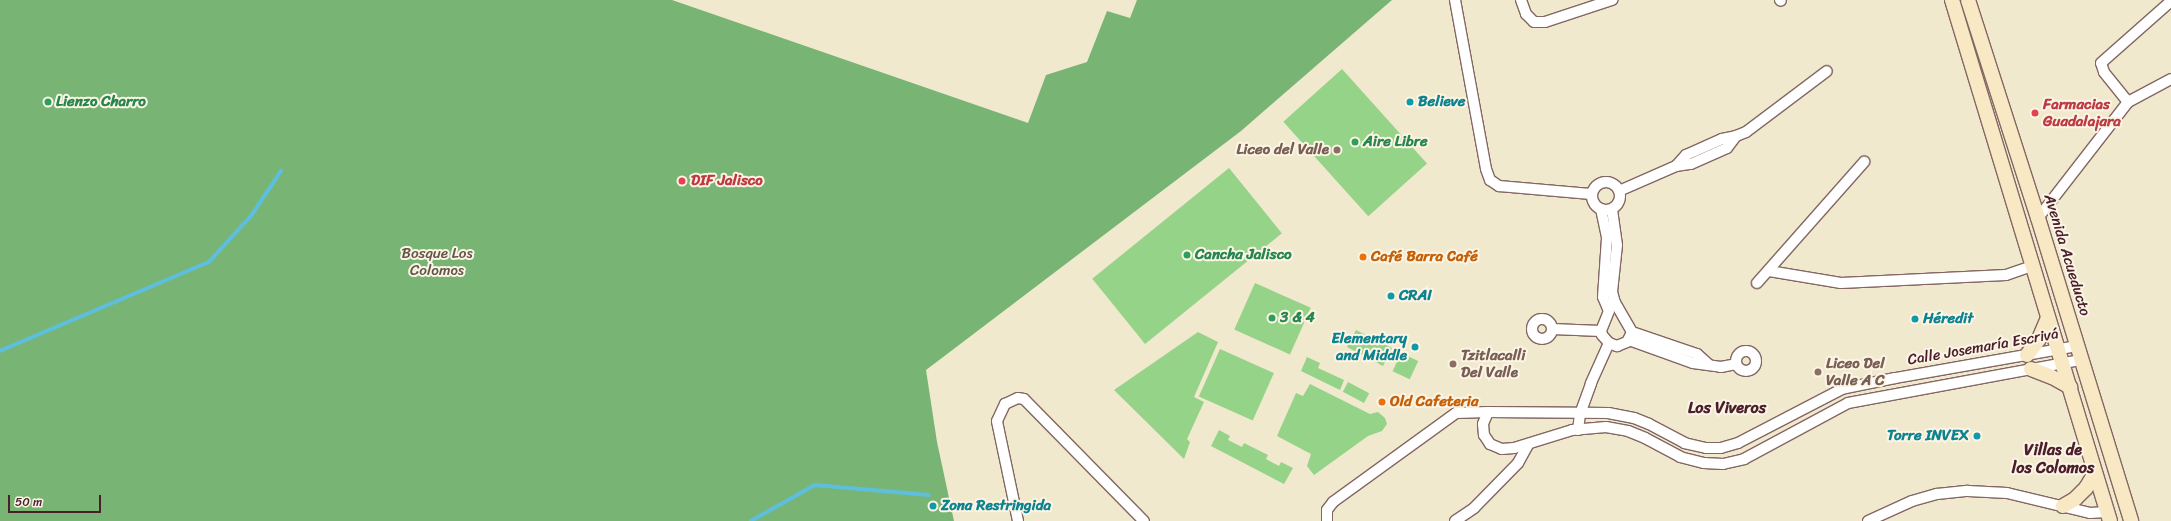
<!DOCTYPE html>
<html>
<head>
<meta charset="utf-8">
<style>
  body { margin:0 }
  #map { position:relative; width:2171px; height:521px; overflow:hidden; background:#f0e9ce; font-family:Sriracha,sans-serif }
  div>[style] { position:absolute }
  .green>* { inset:0; background:#95d388; transform-origin:0 0 }
  .forest>* { inset:0; background:#78b574 }
  .stream>* { height:3.5px; margin:-1.75px; padding:0 1.75px; transform-origin:1.75px; border-radius:1.75px; background:#5ebedd }
  .roads { filter:drop-shadow(1px 0 #846664) drop-shadow(-1px 0 #846664) drop-shadow(0 1px #846664) drop-shadow(0 -1px #846664) }
  .minor>* { height:10px; margin:-5px; padding:0 5px; transform-origin:5px; border-radius:5px; background:#fff }
  .minor>.ring { margin:-5px; padding:0; box-sizing:content-box; background:none; border:10px solid #fff; border-radius:50% }
  .secondary>* { height:14px; margin:-7px; padding:0 7px; transform-origin:7px; border-radius:7px; background:#f8e8c3 }
  .dots>* { width:11px; height:11px; translate:-50% -50%; box-sizing:border-box; border:2px solid #fcf5e5; border-radius:50% }
  span { translate:-50% -50%; white-space:nowrap; text-align:center; line-height:1.15; -webkit-text-stroke:4px #fcf5e5; paint-order:stroke }
  .leisure-label { font-size:15px; color:#27864d; font-weight:700 }
  .left { translate:0 -50%; text-align:left }
  .culture-label { font-size:15px; color:#0d838f; font-weight:700 }
  .right { translate:-100% -50%; text-align:right }
  .health-label { font-size:15px; color:#be3a42; font-weight:700 }
  .education-label { font-size:15px; color:#785e54; font-weight:700 }
  .park-label { font-size:15px; color:#605547 }
  .street-label { font-size:15px; color:#4a1f2b }
  .food-label { font-size:15px; color:#c56008; font-weight:700 }
  .neighbourhood-label { font-size:16px; color:#4a1f2b; font-weight:700 }
  .scale { position:absolute; left:8px; top:495px; width:93px; height:18px; box-sizing:border-box; border:2px solid #4a1f2b; border-top:0; padding-left:5px; font-size:12px; line-height:14px; white-space:nowrap; color:#4a1f2b; -webkit-text-stroke:3px #fcf5e5; paint-order:stroke }
</style>
</head>
<body>
<div id="map">
  <div class="green">
    <div style="left:1342px;top:69px;width:127px;height:79px;rotate:48deg"></div>
    <div style="left:1229px;top:168px;width:84px;height:176px;rotate:51deg"></div>
    <div style="left:1255px;top:283px;width:61px;height:51px;rotate:24deg"></div>
    <div style="clip-path:polygon(1356px 330px,1368px 336px,1366px 340px,1378px 346px,1381px 342px,1392px 348px,1383px 366px,1347px 347px)"></div>
    <div style="clip-path:polygon(1198px 332px,1218px 342px,1194px 397px,1204px 402px,1187px 439px,1190px 442px,1184px 459px,1114px 390px)"></div>
    <div style="left:1220px;top:349px;width:59px;height:52px;rotate:24deg"></div>
    <div style="left:1401px;top:353px;width:19px;height:20px;rotate:25deg"></div>
    <div style="clip-path:polygon(1307px 357px,1320px 363px,1318px 368px,1344px 380px,1340px 390px,1301px 371px)"></div>
    <div style="left:1348px;top:382px;width:24px;height:11px;rotate:28deg"></div>
    <div style="clip-path:polygon(1310px 384px,1370px 414px,1378px 412px,1385px 418px,1387px 424px,1382px 431px,1368px 436px,1314px 475px,1307px 466px,1311px 454px,1277px 436px,1296px 393px,1303px 396px)"></div>
    <div style="clip-path:polygon(1219px 430px,1230px 436px,1228px 440px,1242px 447px,1244px 443px,1268px 455px,1266px 459px,1279px 466px,1281px 462px,1293px 468px,1284px 484px,1211px 446px)"></div>
  </div>
  <div class="forest">
    <div style="clip-path:polygon(0 0,672px 0,1028px 123px,1046px 75px,1087px 62px,1107px 11px,1130px 18px,1137px 0,1392px 0,1241px 131px,926px 370px,937px 442px,954px 521px,0 521px)"></div>
  </div>
  <div class="stream">
    <div style="left:0;top:351px;width:227px;rotate:-23.1deg"></div>
    <div style="left:209px;top:262px;width:62px;rotate:-47.6deg"></div>
    <div style="left:251px;top:216px;width:54px;rotate:-56.3deg"></div>
    <div style="left:751px;top:521px;width:73px;rotate:-29.4deg"></div>
    <div style="left:815px;top:485px;width:114px;rotate:5deg"></div>
  </div>
  <div class="roads">
    <div class="minor">
      <div style="left:1455px;top:0;width:172px;rotate:79.6deg"></div>
      <div style="left:1486px;top:169px;width:12px;rotate:70deg"></div>
      <div style="left:1490px;top:180px;width:11px;rotate:34deg"></div>
      <div style="left:1499px;top:186px;width:92px;rotate:5deg"></div>
      <div style="left:1521px;top:0;width:15px;rotate:70deg"></div>
      <div style="left:1526px;top:14px;width:11px;rotate:45deg"></div>
      <div style="left:1534px;top:22px;width:11px"></div>
      <div style="left:1545px;top:22px;width:71px;rotate:-18.2deg"></div>
      <div style="left:1780px;top:0;width:1px;rotate:45deg"></div>
      <div style="left:2128px;top:102px;width:38px;rotate:-129deg"></div>
      <div style="left:2104px;top:72px;width:9px;rotate:-108deg"></div>
      <div style="left:2101px;top:63px;width:94px;rotate:-41.5deg"></div>
      <div style="left:1676px;top:166px;width:15px;rotate:-8deg"></div>
      <div style="left:1691px;top:164px;width:39px;rotate:-24deg"></div>
      <div style="left:1727px;top:148px;width:15px;rotate:-53deg"></div>
      <div class="ring" style="left:1592px;top:182px;width:18px;height:18px"></div>
      <div style="left:1619px;top:191px;width:62px;rotate:-23.7deg"></div>
      <div style="left:1676px;top:166px;width:15px;rotate:-48deg"></div>
      <div style="left:1686px;top:155px;width:39px;rotate:-24deg"></div>
      <div style="left:1722px;top:139px;width:14px;rotate:-12deg"></div>
      <div style="left:1736px;top:136px;width:11px;rotate:-22deg"></div>
      <div style="left:1746px;top:132px;width:101px;rotate:-37deg"></div>
      <div style="left:1601px;top:209px;width:30px;rotate:78deg"></div>
      <div style="left:1607px;top:238px;width:59px;rotate:93.9deg"></div>
      <div style="left:1603px;top:297px;width:15px;rotate:67deg"></div>
      <div style="left:1609px;top:311px;width:22px;rotate:112deg"></div>
      <div style="left:1601px;top:331px;width:4px;rotate:76deg"></div>
      <div style="left:1602px;top:335px;width:11px;rotate:49deg"></div>
      <div style="left:1609px;top:343px;width:9px;rotate:21deg"></div>
      <div style="left:1617px;top:346px;width:11px;rotate:-22deg"></div>
      <div style="left:1627px;top:342px;width:11px;rotate:-63deg"></div>
      <div style="left:1632px;top:332px;width:34px;rotate:-120deg"></div>
      <div style="left:1615px;top:303px;width:11px;rotate:-105deg"></div>
      <div style="left:1612px;top:292px;width:47px;rotate:-83.9deg"></div>
      <div style="left:1617px;top:245px;width:36px;rotate:-98deg"></div>
      <div style="left:2038px;top:218px;width:147px;rotate:-52.2deg"></div>
      <div style="left:2128px;top:102px;width:49px;rotate:-28.1deg"></div>
      <div style="left:1769px;top:271px;width:73px;rotate:9.5deg"></div>
      <div style="left:1841px;top:283px;width:165px;rotate:-2.8deg"></div>
      <div style="left:2006px;top:275px;width:28px;rotate:-19deg"></div>
      <div style="left:1757px;top:283px;width:162px;rotate:-48.5deg"></div>
      <div class="ring" style="left:1532px;top:319px;width:10px;height:10px"></div>
      <div style="left:1552px;top:329px;width:49px;rotate:2.3deg"></div>
      <div style="left:1632px;top:332px;width:69px;rotate:18.7deg"></div>
      <div style="left:1697px;top:354px;width:15px;rotate:42deg"></div>
      <div style="left:1629px;top:340px;width:68px;rotate:19.8deg"></div>
      <div style="left:1693px;top:363px;width:28px;rotate:8deg"></div>
      <div style="left:1721px;top:367px;width:15px;rotate:-11deg"></div>
      <div style="left:2077px;top:346px;width:185px;rotate:170deg"></div>
      <div style="left:1895px;top:378px;width:54px;rotate:168.3deg"></div>
      <div style="left:1842px;top:389px;width:117px;rotate:152.6deg"></div>
      <div style="left:1738px;top:443px;width:18px;rotate:164deg"></div>
      <div style="left:1721px;top:448px;width:15px;rotate:180deg"></div>
      <div style="left:1706px;top:448px;width:22px;rotate:-167deg"></div>
      <div style="left:1685px;top:443px;width:41px;rotate:-152.2deg"></div>
      <div style="left:1649px;top:424px;width:16px;rotate:-158deg"></div>
      <div style="left:1634px;top:418px;width:25px;rotate:-169deg"></div>
      <div style="left:1609px;top:413px;width:121px;rotate:-179.5deg"></div>
      <div style="left:1488px;top:412px;width:13px;rotate:113deg"></div>
      <div style="left:1483px;top:424px;width:11px;rotate:85deg"></div>
      <div style="left:1484px;top:435px;width:11px;rotate:56deg"></div>
      <div style="left:1490px;top:444px;width:13px;rotate:23deg"></div>
      <div style="left:1502px;top:449px;width:12px;rotate:-5deg"></div>
      <div style="left:1514px;top:448px;width:61px;rotate:-17.2deg"></div>
      <div style="left:1572px;top:430px;width:34px;rotate:-5deg"></div>
      <div style="left:1606px;top:427px;width:22px;rotate:10deg"></div>
      <div style="left:1628px;top:431px;width:18px;rotate:22deg"></div>
      <div style="left:1645px;top:438px;width:40px;rotate:28deg"></div>
      <div style="left:1680px;top:457px;width:25px;rotate:14deg"></div>
      <div style="left:1704px;top:463px;width:19px;rotate:3deg"></div>
      <div style="left:1723px;top:464px;width:22px;rotate:-13deg"></div>
      <div style="left:1744px;top:459px;width:118px;rotate:-28.3deg"></div>
      <div style="left:1848px;top:403px;width:237px;rotate:-10.5deg"></div>
      <div class="ring" style="left:1736px;top:351px;width:10px;height:10px"></div>
      <div style="left:1578px;top:430px;width:16px;rotate:-83deg"></div>
      <div style="left:1580px;top:414px;width:33px;rotate:-70deg"></div>
      <div style="left:1591px;top:383px;width:44px;rotate:-65.8deg"></div>
      <div style="left:1018px;top:521px;width:102px;rotate:-101.9deg"></div>
      <div style="left:997px;top:421px;width:19px;rotate:-65deg"></div>
      <div style="left:1005px;top:404px;width:14px;rotate:-25deg"></div>
      <div style="left:1018px;top:398px;width:6px;rotate:9deg"></div>
      <div style="left:1024px;top:399px;width:171px;rotate:45.5deg"></div>
      <div style="left:1327px;top:521px;width:11px;rotate:-90deg"></div>
      <div style="left:1327px;top:510px;width:10px;rotate:-53deg"></div>
      <div style="left:1333px;top:502px;width:152px;rotate:-35.9deg"></div>
      <div style="left:1456px;top:413px;width:32px;rotate:-2deg"></div>
      <div style="left:1455px;top:521px;width:23px;rotate:-34deg"></div>
      <div style="left:1474px;top:508px;width:63px;rotate:-45.6deg"></div>
      <div style="left:1518px;top:463px;width:21px;rotate:-61deg"></div>
      <div style="left:1868px;top:521px;width:48px;rotate:-24.4deg"></div>
      <div style="left:1912px;top:501px;width:26px;rotate:-16deg"></div>
      <div style="left:1937px;top:494px;width:31px;rotate:-6deg"></div>
      <div style="left:1968px;top:491px;width:39px;rotate:3deg"></div>
      <div style="left:2007px;top:493px;width:85px;rotate:13.5deg"></div>
      <div style="left:2090px;top:513px;width:17px;rotate:-3deg"></div>
    </div>
    <div class="secondary">
      <div style="left:1952px;top:0;width:544px;rotate:73.13deg"></div>
      <div style="left:1968px;top:0;width:229px;rotate:72.2deg"></div>
      <div style="left:2038px;top:218px;width:317px;rotate:72.9deg"></div>
      <div style="left:2027px;top:355px;width:20px;rotate:-53deg"></div>
      <div style="left:2039px;top:339px;width:23px;rotate:-67deg"></div>
      <div style="left:2031px;top:369px;width:22px;rotate:21deg"></div>
      <div style="left:2052px;top:377px;width:21px;rotate:29deg"></div>
      <div style="left:2063px;top:506px;width:14px;rotate:-30deg"></div>
      <div style="left:2075px;top:499px;width:16px;rotate:-45deg"></div>
      <div style="left:2086px;top:488px;width:17px;rotate:-59deg"></div>
    </div>
  </div>
  <div class="dots">
    <div style="left:48px;top:102px;background:#2e9e5b"></div>
    <div style="left:1410px;top:102px;background:#0f9aa8"></div>
    <div style="left:2035px;top:113px;background:#e0444e"></div>
    <div style="left:1355px;top:142px;background:#2e9e5b"></div>
    <div style="left:1337px;top:150px;background:#8d6e63"></div>
    <div style="left:682px;top:181px;background:#e0444e"></div>
    <div style="left:1187px;top:255px;background:#2e9e5b"></div>
    <div style="left:1363px;top:257px;background:#e8710a"></div>
    <div style="left:1391px;top:296px;background:#0f9aa8"></div>
    <div style="left:1272px;top:318px;background:#2e9e5b"></div>
    <div style="left:1915px;top:319px;background:#0f9aa8"></div>
    <div style="left:1415px;top:347px;background:#0f9aa8"></div>
    <div style="left:1453px;top:364px;background:#8d6e63"></div>
    <div style="left:1818px;top:372px;background:#8d6e63"></div>
    <div style="left:1382px;top:402px;background:#e8710a"></div>
    <div style="left:1977px;top:436px;background:#0f9aa8"></div>
    <div style="left:933px;top:506px;background:#0f9aa8"></div>
  </div>
  <div class="leisure-label">
    <span class="left" style="left:56px;top:102px">Lienzo Charro</span>
    <span class="left" style="left:1363px;top:142px">Aire Libre</span>
    <span class="left" style="left:1195px;top:255px">Cancha Jalisco</span>
    <span class="left" style="left:1280px;top:318px">3 &amp; 4</span>
  </div>
  <div class="culture-label">
    <span class="left" style="left:1418px;top:102px">Believe</span>
    <span class="left" style="left:1399px;top:296px">CRAI</span>
    <span class="left" style="left:1923px;top:319px">Héredit</span>
    <span class="right" style="left:1407px;top:347px">Elementary<br>and Middle</span>
    <span class="right" style="left:1969px;top:436px">Torre INVEX</span>
    <span class="left" style="left:941px;top:506px">Zona Restringida</span>
  </div>
  <div class="health-label">
    <span class="left" style="left:2043px;top:113px">Farmacias<br>Guadalajara</span>
    <span class="left" style="left:691px;top:181px">DIF Jalisco</span>
  </div>
  <div class="education-label">
    <span class="right" style="left:1329px;top:150px">Liceo del Valle</span>
    <span class="left" style="left:1461px;top:364px">Tzitlacalli<br>Del Valle</span>
    <span class="left" style="left:1826px;top:372px">Liceo Del<br>Valle A C</span>
  </div>
  <div class="park-label">
    <span style="left:437px;top:262px">Bosque Los<br>Colomos</span>
  </div>
  <div class="street-label">
    <span style="left:2067px;top:255px;rotate:73deg">Avenida Acueducto</span>
    <span style="left:1983px;top:347px;rotate:-10deg">Calle Josemaría Escrivá</span>
  </div>
  <div class="food-label">
    <span class="left" style="left:1371px;top:257px">Café Barra Café</span>
    <span class="left" style="left:1390px;top:402px">Old Cafeteria</span>
  </div>
  <div class="neighbourhood-label">
    <span style="left:1727px;top:408px">Los Viveros</span>
    <span style="left:2053px;top:459px">Villas de<br>los Colomos</span>
  </div>
  <div class="scale">50 m</div>
</div>
</body>
</html>
